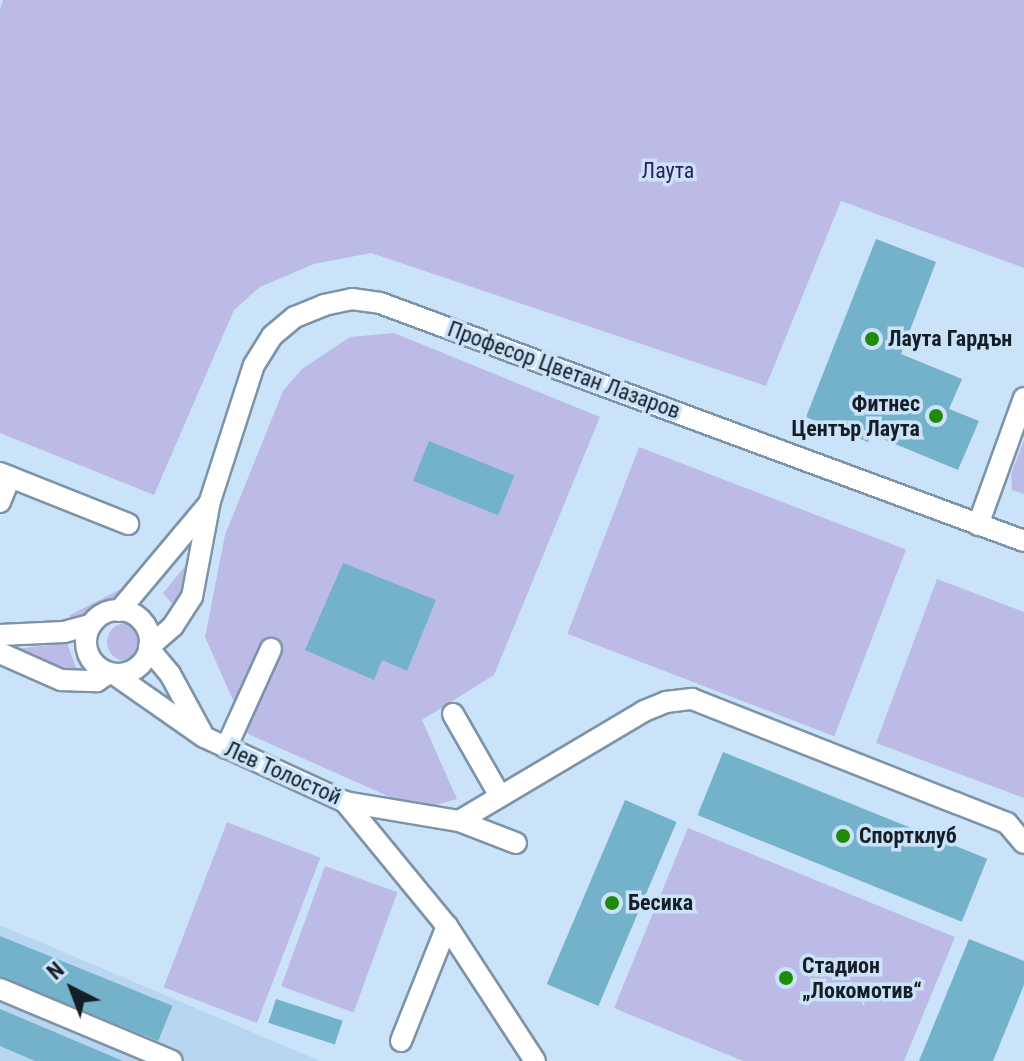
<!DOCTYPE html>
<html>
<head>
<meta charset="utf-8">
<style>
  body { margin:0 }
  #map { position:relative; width:1024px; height:1061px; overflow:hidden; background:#cbe3f9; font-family:"Roboto Condensed",sans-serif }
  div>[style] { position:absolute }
  .built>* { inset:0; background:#b9d6f1 }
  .green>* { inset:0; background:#bcbbe7; transform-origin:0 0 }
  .round { border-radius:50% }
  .building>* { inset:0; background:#73b2ca; transform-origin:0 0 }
  .roads { filter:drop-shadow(2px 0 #7d94a8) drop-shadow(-2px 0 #7d94a8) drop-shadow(0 2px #7d94a8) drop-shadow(0 -2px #7d94a8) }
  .minor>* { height:20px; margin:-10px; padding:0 10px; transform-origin:10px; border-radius:10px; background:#fff }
  .minor>.ring { margin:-10px; padding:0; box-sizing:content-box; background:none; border:20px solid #fff; border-radius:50% }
  .dots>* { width:22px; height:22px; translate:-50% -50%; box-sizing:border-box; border:4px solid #cbe3f9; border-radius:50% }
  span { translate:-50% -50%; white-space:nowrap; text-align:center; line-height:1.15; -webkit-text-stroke:7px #cbe3f9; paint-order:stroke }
  .park-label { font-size:22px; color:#2c215d }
  .poi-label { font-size:22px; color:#151e26; font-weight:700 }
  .left { translate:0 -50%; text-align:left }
  .right { translate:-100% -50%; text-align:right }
  .street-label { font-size:22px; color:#151e26 }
  .north { position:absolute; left:32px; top:949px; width:80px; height:80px; -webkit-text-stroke:6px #cbe3f9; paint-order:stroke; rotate:318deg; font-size:22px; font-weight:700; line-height:32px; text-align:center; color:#151e26 }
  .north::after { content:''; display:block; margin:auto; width:28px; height:36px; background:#151e26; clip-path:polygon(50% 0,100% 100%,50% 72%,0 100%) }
</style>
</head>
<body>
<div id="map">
  <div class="built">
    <div style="clip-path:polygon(0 925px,320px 1061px,0 1061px)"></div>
  </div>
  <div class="green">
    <div style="clip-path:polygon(3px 0,1024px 0,1024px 268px,841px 201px,766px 386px,371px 253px,314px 264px,260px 287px,234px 310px,154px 495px,0 433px,0 9px)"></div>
    <div style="clip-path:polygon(394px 333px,600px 417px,494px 675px,422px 720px,457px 799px,431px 806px,399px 801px,248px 734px,205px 637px,225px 535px,283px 391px,302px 369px,350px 337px)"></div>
    <div style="clip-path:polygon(1024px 440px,1024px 494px,1012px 490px,1011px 474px)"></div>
    <div style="left:639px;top:447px;width:286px;height:200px;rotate:21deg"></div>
    <div style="clip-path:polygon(193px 557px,179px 612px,163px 593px)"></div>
    <div style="clip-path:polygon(937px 579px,1024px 612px,1024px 798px,876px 743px)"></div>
    <div style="clip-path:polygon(131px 584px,138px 588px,101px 609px,70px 620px,70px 615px)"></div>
    <div class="round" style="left:107px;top:623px;width:38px;height:38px"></div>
    <div style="clip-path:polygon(67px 643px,78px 673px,19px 654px,16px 649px)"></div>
    <div style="left:227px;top:822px;width:100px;height:177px;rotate:21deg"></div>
    <div style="clip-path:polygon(688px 828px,955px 937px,904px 1061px,743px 1061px,614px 1008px)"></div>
    <div style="left:325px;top:866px;width:77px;height:128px;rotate:20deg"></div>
  </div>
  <div class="building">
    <div style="clip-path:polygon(876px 239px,936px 262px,901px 354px,962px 379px,949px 409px,979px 421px,958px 470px,871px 434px,868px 442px,806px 417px)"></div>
    <div style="left:429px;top:441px;width:92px;height:43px;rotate:22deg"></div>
    <div style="clip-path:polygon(343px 563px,436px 600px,407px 671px,382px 660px,374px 680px,305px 650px)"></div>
    <div style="left:723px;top:752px;width:285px;height:68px;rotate:22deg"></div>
    <div style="left:625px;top:800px;width:56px;height:200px;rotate:23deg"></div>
    <div style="left:0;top:936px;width:186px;height:38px;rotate:22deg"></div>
    <div style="clip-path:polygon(969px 939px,1024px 961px,1024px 985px,993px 1061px,919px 1061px)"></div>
    <div style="left:276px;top:999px;width:70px;height:25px;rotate:18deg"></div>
    <div style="clip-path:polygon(0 1009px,123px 1061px,35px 1061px,0 1046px)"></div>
  </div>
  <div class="roads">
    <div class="minor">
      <div style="left:0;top:473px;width:138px;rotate:21.7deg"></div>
      <div style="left:0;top:502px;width:27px;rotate:-68deg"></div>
      <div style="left:978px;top:525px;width:135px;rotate:-70.1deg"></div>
      <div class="ring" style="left:86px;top:610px;width:44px;height:44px"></div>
      <div style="left:119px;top:611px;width:138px;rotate:-50deg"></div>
      <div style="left:0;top:635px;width:64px;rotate:-2.7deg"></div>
      <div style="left:64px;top:632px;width:28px;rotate:-15deg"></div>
      <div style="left:149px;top:647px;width:32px;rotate:-41deg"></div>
      <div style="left:173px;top:626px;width:35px;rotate:-57deg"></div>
      <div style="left:192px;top:597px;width:98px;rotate:-79.4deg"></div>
      <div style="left:210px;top:501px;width:143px;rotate:-72.1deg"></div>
      <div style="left:254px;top:365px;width:34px;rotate:-58deg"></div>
      <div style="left:272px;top:336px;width:30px;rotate:-40deg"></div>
      <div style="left:295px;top:317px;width:31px;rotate:-22deg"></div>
      <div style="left:324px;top:305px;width:29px;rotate:-12deg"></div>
      <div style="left:352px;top:299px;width:28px;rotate:8deg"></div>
      <div style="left:380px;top:303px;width:687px;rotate:20.28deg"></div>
      <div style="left:149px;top:649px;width:33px;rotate:50deg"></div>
      <div style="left:170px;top:674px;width:67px;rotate:61.5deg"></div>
      <div style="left:0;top:653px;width:67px;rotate:23.9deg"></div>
      <div style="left:61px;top:680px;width:36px;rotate:2deg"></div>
      <div style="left:97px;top:681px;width:14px;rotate:-34deg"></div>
      <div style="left:114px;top:674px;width:110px;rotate:35deg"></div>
      <div style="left:204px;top:737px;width:155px;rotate:24.7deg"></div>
      <div style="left:345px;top:802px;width:116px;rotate:9.5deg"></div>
      <div style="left:459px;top:821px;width:61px;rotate:21.1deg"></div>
      <div style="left:453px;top:714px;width:95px;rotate:60.2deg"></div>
      <div style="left:226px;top:748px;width:109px;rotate:-65.6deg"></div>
      <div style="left:345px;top:802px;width:161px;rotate:50.6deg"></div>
      <div style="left:447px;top:926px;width:161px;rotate:56.9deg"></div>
      <div style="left:459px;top:821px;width:215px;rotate:-30.7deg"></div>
      <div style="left:644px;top:711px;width:24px;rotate:-22deg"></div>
      <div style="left:666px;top:702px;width:26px;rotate:-7deg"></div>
      <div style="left:692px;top:699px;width:339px;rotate:21.5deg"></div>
      <div style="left:1007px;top:823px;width:26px;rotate:50deg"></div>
      <div style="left:0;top:989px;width:186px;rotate:22.7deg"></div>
      <div style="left:401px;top:1041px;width:124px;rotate:-68.2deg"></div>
    </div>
  </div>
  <div class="dots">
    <div style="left:872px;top:339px;background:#208b08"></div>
    <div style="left:936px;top:416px;background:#208b08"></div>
    <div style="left:843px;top:836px;background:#208b08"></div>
    <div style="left:612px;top:903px;background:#208b08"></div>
    <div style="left:786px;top:978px;background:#208b08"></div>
  </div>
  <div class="park-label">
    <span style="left:668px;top:171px">Лаута</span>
  </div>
  <div class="poi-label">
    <span class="left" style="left:888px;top:339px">Лаута Гардън</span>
    <span class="right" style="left:920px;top:416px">Фитнес<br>Център Лаута</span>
    <span class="left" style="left:859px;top:836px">Спортклуб</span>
    <span class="left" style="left:628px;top:903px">Бесика</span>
    <span class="left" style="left:802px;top:978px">Стадион<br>„Локомотив“</span>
  </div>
  <div class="street-label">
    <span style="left:564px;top:370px;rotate:20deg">Професор Цветан Лазаров</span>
    <span style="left:283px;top:773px;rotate:24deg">Лев Толостой</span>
  </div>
  <div class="north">N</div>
</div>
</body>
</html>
